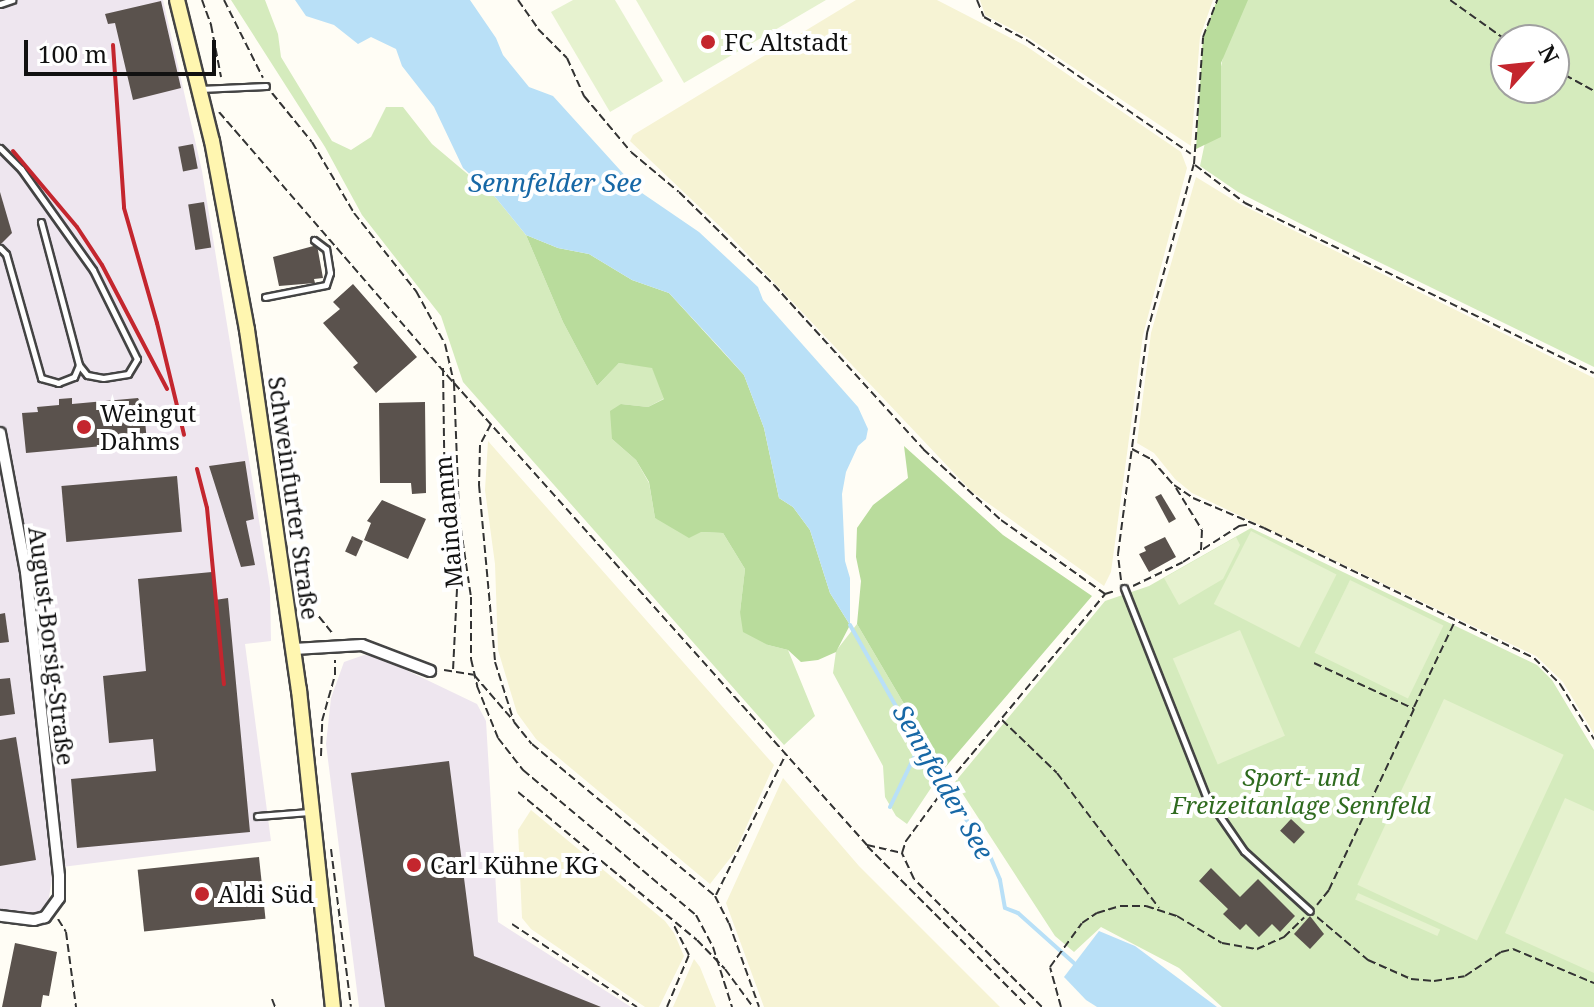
<!DOCTYPE html>
<html>
<head>
<meta charset="utf-8">
<style>
  body { margin:0 }
  #map { position:relative; width:1594px; height:1007px; overflow:hidden; background:#fffdf5; font-family:"Noto Serif",serif }
  div>[style] { position:absolute }
  .industrial>* { inset:0; background:#eee6ef }
  .farmland>* { inset:0; background:#f6f3d4 }
  .green>* { inset:0; background:#d5ebbd }
  .forest>* { inset:0; background:#b9dc9c }
  .pitch>* { inset:0; background:#e6f2cf; transform-origin:0 0 }
  .water>* { inset:0; background:#b9e0f7 }
  .stream>* { height:4px; margin:-2px; padding:0 2px; transform-origin:2px; border-radius:2px; background:#b9e0f7 }
  .building>* { inset:0; background:#5a524d; transform-origin:0 0 }
  .path>* { height:2px; margin-top:-1px; transform-origin:0; background:repeating-linear-gradient(90deg,#333 0 8px,transparent 0 12px) }
  .roads { filter:drop-shadow(2px 0 #444) drop-shadow(-2px 0 #444) drop-shadow(0 2px #444) drop-shadow(0 -2px #444) }
  .service>* { height:5px; margin:-2.5px; padding:0 2.5px; transform-origin:2.5px; border-radius:2.5px; background:#fff }
  .minor>* { height:10px; margin:-5px; padding:0 5px; transform-origin:5px; border-radius:5px; background:#fff }
  .secondary>* { height:14px; margin:-7px; padding:0 7px; transform-origin:7px; border-radius:7px; background:#fff6b0 }
  .rail>* { height:4px; margin:-2px; padding:0 2px; transform-origin:2px; border-radius:2px; background:#c4262e }
  .dots>* { width:22px; height:22px; translate:-50% -50%; box-sizing:border-box; border:4px solid #fff; border-radius:50% }
  span { translate:-50% -50%; white-space:nowrap; text-align:center; line-height:1.15; -webkit-text-stroke:8px #fff; paint-order:stroke }
  .poi-label { font-size:24px; color:#111 }
  .left { translate:0 -50%; text-align:left }
  .street-label { font-size:24px; color:#111 }
  .park-label { font-size:24px; color:#2f6b1f; font-style:italic }
  .water-label { font-size:26px; color:#1768a6; font-style:italic }
  .north { position:absolute; left:1490px; top:24px; width:80px; height:80px; box-sizing:border-box; background:#fff; border:2px solid #a0a0a0; border-radius:50%; rotate:63deg; font-size:22px; font-weight:700; line-height:32px; text-align:center; color:#111 }
  .north::after { content:''; display:block; margin:auto; width:28px; height:36px; background:#c4262e; clip-path:polygon(50% 0,100% 100%,50% 72%,0 100%) }
  .scale { position:absolute; left:24px; top:40px; width:192px; height:36px; box-sizing:border-box; border:4px solid #111; border-top:0; padding-left:10px; font-size:24px; line-height:28px; white-space:nowrap; color:#111; -webkit-text-stroke:6px #fff; paint-order:stroke }
</style>
</head>
<body>
<div id="map">
  <div class="industrial">
    <div style="clip-path:polygon(0 0,163px 0,202px 171px,270px 588px,271px 641px,245px 644px,271px 841px,54px 868px,44px 926px,0 919px)"></div>
    <div style="clip-path:polygon(364px 655px,379px 657px,477px 704px,486px 721px,498px 922px,631px 1007px,359px 1007px,326px 744px,331px 698px,344px 662px)"></div>
  </div>
  <div class="farmland">
    <div style="clip-path:polygon(856px 0,937px 0,1026px 46px,1181px 152px,1187px 168px,1143px 335px,1111px 572px,1104px 586px,971px 491px,731px 237px,630px 141px,633px 135px)"></div>
    <div style="clip-path:polygon(980px 0,1213px 0,1200px 37px,1191px 146px,1029px 38px,985px 15px)"></div>
    <div style="clip-path:polygon(1196px 177px,1240px 204px,1594px 378px,1594px 734px,1563px 682px,1536px 656px,1192px 493px,1175px 479px,1154px 453px,1137px 443px,1151px 333px)"></div>
    <div style="clip-path:polygon(488px 441px,774px 765px,735px 852px,710px 884px,536px 739px,517px 713px,498px 650px,495px 564px,485px 490px)"></div>
    <div style="clip-path:polygon(783px 778px,859px 866px,1000px 1007px,764px 1007px,726px 903px)"></div>
    <div style="clip-path:polygon(531px 810px,665px 921px,674px 933px,684px 956px,659px 1007px,645px 1007px,531px 929px,522px 918px,518px 830px)"></div>
    <div style="clip-path:polygon(694px 959px,700px 967px,716px 1007px,673px 1007px)"></div>
  </div>
  <div class="green">
    <div style="clip-path:polygon(231px 0,265px 0,278px 34px,281px 57px,332px 141px,351px 150px,371px 137px,386px 107px,403px 107px,432px 144px,496px 198px,526px 235px,563px 322px,597px 386px,619px 363px,652px 367px,665px 398px,648px 407px,621px 404px,612px 439px,636px 460px,649px 483px,655px 518px,701px 532px,723px 533px,745px 569px,740px 612px,768px 645px,788px 650px,815px 716px,784px 745px,463px 382px,441px 316px,362px 215px,325px 147px)"></div>
    <div style="clip-path:polygon(evenodd,1235px 0,1594px 0,1594px 367px,1305px 226px,1238px 192px,1200px 166px,1235px 0,1506px 40px,1554px 40px,1554px 88px,1506px 88px,1506px 40px)"></div>
    <div style="clip-path:polygon(1251px 528px,1537px 665px,1552px 680px,1594px 750px,1594px 1007px,1222px 1007px,1179px 968px,1101px 927px,1074px 952px,1055px 936px,955px 782px,1105px 601px,1149px 586px)"></div>
    <div style="clip-path:polygon(857px 624px,943px 770px,907px 824px,896px 816px,885px 797px,883px 766px,833px 673px,836px 651px)"></div>
  </div>
  <div class="forest">
    <div style="clip-path:polygon(1217px 0,1248px 0,1221px 63px,1221px 137px,1196px 149px,1203px 37px)"></div>
    <div style="clip-path:polygon(526px 235px,558px 248px,589px 254px,632px 280px,669px 293px,744px 375px,764px 428px,779px 498px,793px 507px,810px 530px,830px 593px,850px 625px,836px 652px,818px 660px,801px 662px,788px 650px,768px 645px,743px 632px,740px 612px,745px 569px,723px 533px,701px 532px,689px 538px,655px 518px,649px 482px,636px 460px,612px 439px,610px 411px,621px 404px,648px 407px,664px 399px,652px 368px,619px 363px,597px 386px,563px 322px)"></div>
    <div style="clip-path:polygon(904px 446px,1003px 535px,1092px 596px,943px 770px,857px 624px,861px 581px,856px 557px,857px 528px,873px 505px,908px 478px)"></div>
  </div>
  <div class="pitch">
    <div style="clip-path:polygon(573px 0,615px 0,663px 81px,610px 112px,551px 12px)"></div>
    <div style="clip-path:polygon(636px 0,826px 0,684px 83px)"></div>
    <div style="left:1251px;top:531px;width:96px;height:82px;rotate:27deg"></div>
    <div style="clip-path:polygon(1236px 537px,1240px 545px,1223px 579px,1179px 605px,1164px 578px)"></div>
    <div style="left:1350px;top:580px;width:104px;height:81px;rotate:26deg"></div>
    <div style="left:1240px;top:630px;width:115px;height:73px;rotate:67deg"></div>
    <div style="left:1444px;top:699px;width:132px;height:205px;rotate:25deg"></div>
    <div style="clip-path:polygon(1565px 798px,1594px 811px,1594px 973px,1505px 933px)"></div>
    <div style="left:1358px;top:893px;width:90px;height:7px;rotate:24deg"></div>
  </div>
  <div class="water">
    <div style="clip-path:polygon(295px 0,470px 0,496px 38px,503px 55px,529px 87px,553px 96px,639px 191px,699px 232px,758px 287px,763px 300px,858px 407px,868px 429px,866px 439px,858px 446px,846px 472px,842px 494px,845px 561px,850px 578px,850px 625px,830px 593px,810px 530px,793px 507px,779px 498px,764px 428px,744px 375px,720px 348px,669px 293px,632px 280px,589px 254px,558px 248px,526px 235px,496px 198px,463px 168px,434px 107px,402px 66px,396px 49px,371px 37px,358px 44px,334px 25px,306px 16px)"></div>
    <div style="clip-path:polygon(1099px 931px,1135px 946px,1217px 1007px,1097px 1007px,1086px 1000px,1064px 977px)"></div>
  </div>
  <div class="stream">
    <div style="left:850px;top:625px;width:140px;rotate:60.5deg"></div>
    <div style="left:919px;top:747px;width:130px;rotate:56.9deg"></div>
    <div style="left:990px;top:856px;width:26px;rotate:67deg"></div>
    <div style="left:1000px;top:880px;width:28px;rotate:80deg"></div>
    <div style="left:1005px;top:908px;width:14px;rotate:21deg"></div>
    <div style="left:1018px;top:913px;width:75px;rotate:41.8deg"></div>
    <div style="left:890px;top:807px;width:67px;rotate:-64.2deg"></div>
  </div>
  <div class="building">
    <div style="clip-path:polygon(161px 1px,181px 88px,133px 100px,115px 23px,108px 24px,105px 14px)"></div>
    <div style="left:193px;top:144px;width:25px;height:15px;rotate:79deg"></div>
    <div style="clip-path:polygon(0 192px,12px 233px,0 245px)"></div>
    <div style="left:204px;top:202px;width:46px;height:16px;rotate:81deg"></div>
    <div style="clip-path:polygon(317px 245px,323px 278px,314px 279px,315px 283px,279px 286px,273px 257px)"></div>
    <div style="clip-path:polygon(353px 284px,417px 357px,376px 393px,353px 367px,358px 363px,323px 323px,340px 309px,333px 302px)"></div>
    <div style="clip-path:polygon(72px 398px,72px 404px,138px 398px,144px 410px,147px 442px,26px 453px,22px 413px,38px 412px,37px 407px,59px 405px,59px 399px)"></div>
    <div style="clip-path:polygon(425px 402px,426px 493px,412px 494px,411px 483px,380px 483px,379px 403px)"></div>
    <div style="clip-path:polygon(245px 461px,254px 519px,246px 521px,255px 565px,241px 567px,209px 466px)"></div>
    <div style="left:177px;top:476px;width:56px;height:116px;rotate:85deg"></div>
    <div style="clip-path:polygon(1161px 494px,1176px 519px,1169px 523px,1155px 497px)"></div>
    <div style="clip-path:polygon(382px 500px,426px 519px,408px 559px,364px 540px,371px 523px,367px 521px)"></div>
    <div style="left:352px;top:536px;width:12px;height:17px;rotate:24deg"></div>
    <div style="clip-path:polygon(1165px 537px,1176px 557px,1149px 572px,1139px 554px,1146px 551px,1144px 547px)"></div>
    <div style="clip-path:polygon(212px 572px,215px 600px,228px 598px,250px 832px,77px 848px,71px 779px,156px 771px,153px 739px,109px 743px,103px 676px,146px 671px,138px 579px)"></div>
    <div style="clip-path:polygon(5px 613px,9px 642px,0 643px,0 614px)"></div>
    <div style="clip-path:polygon(10px 678px,15px 714px,0 716px,0 679px)"></div>
    <div style="clip-path:polygon(16px 737px,36px 860px,0 866px,0 740px)"></div>
    <div style="clip-path:polygon(449px 761px,474px 956px,601px 1007px,385px 1007px,351px 773px)"></div>
    <div style="left:1291px;top:819px;width:19px;height:16px;rotate:43deg"></div>
    <div style="left:259px;top:857px;width:62px;height:122px;rotate:84deg"></div>
    <div style="clip-path:polygon(1211px 868px,1240px 897px,1258px 879px,1295px 916px,1280px 932px,1272px 924px,1259px 937px,1246px 924px,1240px 930px,1223px 914px,1228px 909px,1199px 881px)"></div>
    <div style="clip-path:polygon(1310px 916px,1324px 934px,1310px 949px,1294px 934px)"></div>
    <div style="clip-path:polygon(15px 943px,57px 952px,49px 996px,43px 995px,41px 1007px,2px 1007px)"></div>
  </div>
  <div class="path">
    <div style="left:202px;top:0;width:27px;rotate:70deg"></div>
    <div style="left:211px;top:25px;width:53px;rotate:79.1deg"></div>
    <div style="left:224px;top:0;width:87px;rotate:63.4deg"></div>
    <div style="left:518px;top:0;width:35px;rotate:55deg"></div>
    <div style="left:538px;top:29px;width:41px;rotate:45deg"></div>
    <div style="left:567px;top:58px;width:42px;rotate:65.9deg"></div>
    <div style="left:584px;top:96px;width:73px;rotate:50deg"></div>
    <div style="left:631px;top:152px;width:62px;rotate:39.8deg"></div>
    <div style="left:679px;top:192px;width:133px;rotate:44.4deg"></div>
    <div style="left:774px;top:285px;width:222px;rotate:47.7deg"></div>
    <div style="left:923px;top:449px;width:105px;rotate:42.3deg"></div>
    <div style="left:1001px;top:520px;width:128px;rotate:35.4deg"></div>
    <div style="left:977px;top:0;width:18px;rotate:68deg"></div>
    <div style="left:984px;top:17px;width:50px;rotate:28.6deg"></div>
    <div style="left:1028px;top:41px;width:198px;rotate:34.7deg"></div>
    <div style="left:1450px;top:0;width:69px;rotate:35.5deg"></div>
    <div style="left:1554px;top:69px;width:46px;rotate:28.8deg"></div>
    <div style="left:272px;top:93px;width:63px;rotate:50.8deg"></div>
    <div style="left:312px;top:142px;width:82px;rotate:59.4deg"></div>
    <div style="left:354px;top:213px;width:100px;rotate:51.5deg"></div>
    <div style="left:416px;top:291px;width:60px;rotate:61.3deg"></div>
    <div style="left:445px;top:344px;width:40px;rotate:77deg"></div>
    <div style="left:454px;top:383px;width:133px;rotate:87.8deg"></div>
    <div style="left:459px;top:516px;width:82px;rotate:81.6deg"></div>
    <div style="left:471px;top:597px;width:62px;rotate:90deg"></div>
    <div style="left:471px;top:659px;width:28px;rotate:77deg"></div>
    <div style="left:477px;top:686px;width:56px;rotate:68deg"></div>
    <div style="left:498px;top:738px;width:41px;rotate:52deg"></div>
    <div style="left:523px;top:770px;width:226px;rotate:40deg"></div>
    <div style="left:696px;top:915px;width:36px;rotate:62deg"></div>
    <div style="left:713px;top:947px;width:63px;rotate:72.4deg"></div>
    <div style="left:219px;top:112px;width:359px;rotate:49.1deg"></div>
    <div style="left:454px;top:383px;width:620px;rotate:48.21deg"></div>
    <div style="left:867px;top:845px;width:36px;rotate:13deg"></div>
    <div style="left:1195px;top:165px;width:63px;rotate:37.2deg"></div>
    <div style="left:1245px;top:203px;width:388px;rotate:26deg"></div>
    <div style="left:443px;top:368px;width:151px;rotate:89.2deg"></div>
    <div style="left:445px;top:519px;width:71px;rotate:80.3deg"></div>
    <div style="left:457px;top:589px;width:81px;rotate:92.8deg"></div>
    <div style="left:491px;top:424px;width:24px;rotate:118deg"></div>
    <div style="left:480px;top:445px;width:40px;rotate:91.4deg"></div>
    <div style="left:479px;top:485px;width:178px;rotate:84.8deg"></div>
    <div style="left:495px;top:662px;width:63px;rotate:72.4deg"></div>
    <div style="left:514px;top:722px;width:28px;rotate:51deg"></div>
    <div style="left:532px;top:744px;width:238px;rotate:39.7deg"></div>
    <div style="left:715px;top:896px;width:30px;rotate:63deg"></div>
    <div style="left:729px;top:923px;width:89px;rotate:70.3deg"></div>
    <div style="left:1132px;top:449px;width:21px;rotate:28deg"></div>
    <div style="left:1151px;top:459px;width:35px;rotate:49deg"></div>
    <div style="left:1174px;top:485px;width:23px;rotate:34deg"></div>
    <div style="left:1193px;top:498px;width:77px;rotate:22.9deg"></div>
    <div style="left:1264px;top:528px;width:300px;rotate:25.7deg"></div>
    <div style="left:1534px;top:658px;width:37px;rotate:45deg"></div>
    <div style="left:1560px;top:684px;width:65px;rotate:58.3deg"></div>
    <div style="left:1176px;top:488px;width:49px;rotate:58.2deg"></div>
    <div style="left:1202px;top:530px;width:20px;rotate:93deg"></div>
    <div style="left:295px;top:560px;width:39px;rotate:77deg"></div>
    <div style="left:304px;top:598px;width:46px;rotate:51.1deg"></div>
    <div style="left:1121px;top:580px;width:26px;rotate:-97deg"></div>
    <div style="left:1118px;top:554px;width:223px;rotate:-82.5deg"></div>
    <div style="left:1147px;top:333px;width:175px;rotate:-74.5deg"></div>
    <div style="left:1194px;top:164px;width:127px;rotate:-85.9deg"></div>
    <div style="left:1203px;top:37px;width:40px;rotate:-69deg"></div>
    <div style="left:1133px;top:586px;width:55px;rotate:-25.6deg"></div>
    <div style="left:1183px;top:562px;width:67px;rotate:-32.7deg"></div>
    <div style="left:1239px;top:526px;width:12px;rotate:-9deg"></div>
    <div style="left:1314px;top:663px;width:110px;rotate:24.7deg"></div>
    <div style="left:1414px;top:709px;width:200px;rotate:115.2deg"></div>
    <div style="left:1329px;top:890px;width:19px;rotate:129deg"></div>
    <div style="left:444px;top:670px;width:30px;rotate:9deg"></div>
    <div style="left:474px;top:675px;width:58px;rotate:49.2deg"></div>
    <div style="left:1414px;top:707px;width:93px;rotate:-64.5deg"></div>
    <div style="left:1002px;top:720px;width:76px;rotate:43.9deg"></div>
    <div style="left:1057px;top:773px;width:169px;rotate:52.9deg"></div>
    <div style="left:321px;top:756px;width:35px;rotate:-88deg"></div>
    <div style="left:322px;top:721px;width:48px;rotate:-74.2deg"></div>
    <div style="left:335px;top:675px;width:15px;rotate:-90deg"></div>
    <div style="left:518px;top:792px;width:232px;rotate:39.6deg"></div>
    <div style="left:697px;top:940px;width:40px;rotate:46deg"></div>
    <div style="left:725px;top:969px;width:47px;rotate:53.6deg"></div>
    <div style="left:867px;top:846px;width:228px;rotate:45deg"></div>
    <div style="left:331px;top:849px;width:159px;rotate:82.8deg"></div>
    <div style="left:716px;top:895px;width:157px;rotate:-63.6deg"></div>
    <div style="left:1317px;top:917px;width:67px;rotate:40.1deg"></div>
    <div style="left:1368px;top:960px;width:47px;rotate:23.8deg"></div>
    <div style="left:1411px;top:979px;width:23px;rotate:5deg"></div>
    <div style="left:1434px;top:981px;width:31px;rotate:-9deg"></div>
    <div style="left:1465px;top:976px;width:43px;rotate:-33.7deg"></div>
    <div style="left:1501px;top:952px;width:12px;rotate:-14deg"></div>
    <div style="left:1513px;top:949px;width:88px;rotate:22.8deg"></div>
    <div style="left:58px;top:919px;width:15px;rotate:58deg"></div>
    <div style="left:66px;top:932px;width:76px;rotate:82.4deg"></div>
    <div style="left:512px;top:924px;width:150px;rotate:33.6deg"></div>
    <div style="left:272px;top:999px;width:9px;rotate:69deg"></div>
    <div style="left:667px;top:1007px;width:56px;rotate:-67.1deg"></div>
    <div style="left:689px;top:955px;width:36px;rotate:-117deg"></div>
    <div style="left:1042px;top:1007px;width:181px;rotate:-135deg"></div>
    <div style="left:914px;top:879px;width:29px;rotate:-115deg"></div>
    <div style="left:902px;top:853px;width:13px;rotate:-72deg"></div>
    <div style="left:906px;top:841px;width:84px;rotate:-53.7deg"></div>
    <div style="left:956px;top:773px;width:233px;rotate:-50.2deg"></div>
    <div style="left:1105px;top:594px;width:10px;rotate:-17deg"></div>
    <div style="left:1061px;top:1007px;width:41px;rotate:-105.4deg"></div>
    <div style="left:1050px;top:967px;width:54px;rotate:-54deg"></div>
    <div style="left:1082px;top:923px;width:18px;rotate:-34deg"></div>
    <div style="left:1097px;top:913px;width:24px;rotate:-17deg"></div>
    <div style="left:1120px;top:906px;width:26px"></div>
    <div style="left:1146px;top:906px;width:33px;rotate:18deg"></div>
    <div style="left:1177px;top:916px;width:52px;rotate:31deg"></div>
    <div style="left:1222px;top:943px;width:36px;rotate:10deg"></div>
    <div style="left:1257px;top:949px;width:30px;rotate:-24deg"></div>
    <div style="left:1284px;top:937px;width:28px;rotate:-44deg"></div>
  </div>
  <div class="roads">
    <div class="service">
      <div style="left:0;top:4px;width:13px;rotate:-18deg"></div>
      <div style="left:200px;top:89px;width:66px;rotate:-2.6deg"></div>
      <div style="left:0;top:148px;width:30px;rotate:45deg"></div>
      <div style="left:21px;top:169px;width:124px;rotate:54.5deg"></div>
      <div style="left:93px;top:270px;width:99px;rotate:63.7deg"></div>
      <div style="left:137px;top:359px;width:17px;rotate:121deg"></div>
      <div style="left:128px;top:374px;width:25px;rotate:171deg"></div>
      <div style="left:103px;top:378px;width:16px;rotate:-169deg"></div>
      <div style="left:87px;top:375px;width:13px;rotate:-129deg"></div>
      <div style="left:0;top:248px;width:8px;rotate:45deg"></div>
      <div style="left:6px;top:254px;width:129px;rotate:74.2deg"></div>
      <div style="left:41px;top:378px;width:18px;rotate:16deg"></div>
      <div style="left:58px;top:383px;width:17px;rotate:-21deg"></div>
      <div style="left:74px;top:377px;width:13px;rotate:-67deg"></div>
      <div style="left:79px;top:365px;width:148px;rotate:-104.9deg"></div>
      <div style="left:265px;top:297px;width:62px;rotate:-11.1deg"></div>
      <div style="left:326px;top:285px;width:13px;rotate:-72deg"></div>
      <div style="left:330px;top:273px;width:24px;rotate:-99deg"></div>
      <div style="left:326px;top:249px;width:15px;rotate:-143deg"></div>
      <div style="left:1124px;top:588px;width:224px;rotate:68.5deg"></div>
      <div style="left:1206px;top:796px;width:67px;rotate:55.4deg"></div>
      <div style="left:1244px;top:851px;width:89px;rotate:42.3deg"></div>
      <div style="left:257px;top:816px;width:53px;rotate:-4.3deg"></div>
    </div>
    <div class="minor">
      <div style="left:0;top:433px;width:141px;rotate:79.4deg"></div>
      <div style="left:26px;top:572px;width:306px;rotate:83.8deg"></div>
      <div style="left:59px;top:876px;width:22px;rotate:90deg"></div>
      <div style="left:59px;top:898px;width:24px;rotate:126deg"></div>
      <div style="left:45px;top:917px;width:11px;rotate:165deg"></div>
      <div style="left:34px;top:920px;width:34px;rotate:-173deg"></div>
      <div style="left:294px;top:649px;width:68px;rotate:-3.4deg"></div>
      <div style="left:362px;top:645px;width:73px;rotate:20.9deg"></div>
    </div>
    <div class="secondary">
      <div style="left:177px;top:0;width:145px;rotate:76.1deg"></div>
      <div style="left:212px;top:141px;width:192px;rotate:79.5deg"></div>
      <div style="left:247px;top:330px;width:364px;rotate:81.8deg"></div>
      <div style="left:299px;top:690px;width:319px;rotate:83.9deg"></div>
    </div>
  </div>
  <div class="rail">
    <div style="left:113px;top:45px;width:163px;rotate:86.1deg"></div>
    <div style="left:124px;top:208px;width:120px;rotate:74deg"></div>
    <div style="left:157px;top:323px;width:115px;rotate:76.4deg"></div>
    <div style="left:13px;top:151px;width:99px;rotate:49.9deg"></div>
    <div style="left:77px;top:227px;width:45px;rotate:56.7deg"></div>
    <div style="left:102px;top:265px;width:140px;rotate:62.3deg"></div>
    <div style="left:197px;top:469px;width:40px;rotate:75.6deg"></div>
    <div style="left:207px;top:508px;width:177px;rotate:84.5deg"></div>
  </div>
  <div class="dots">
    <div style="left:708px;top:42px;background:#c4262e"></div>
    <div style="left:84px;top:427px;background:#c4262e"></div>
    <div style="left:414px;top:865px;background:#c4262e"></div>
    <div style="left:202px;top:894px;background:#c4262e"></div>
  </div>
  <div class="poi-label">
    <span class="left" style="left:724px;top:42px">FC Altstadt</span>
    <span class="left" style="left:100px;top:427px">Weingut<br>Dahms</span>
    <span class="left" style="left:430px;top:865px">Carl Kühne KG</span>
    <span class="left" style="left:218px;top:894px">Aldi Süd</span>
  </div>
  <div class="street-label">
    <span style="left:294px;top:498px;rotate:82deg">Schweinfurter Straße</span>
    <span style="left:448px;top:522px;rotate:-95deg">Maindamm</span>
    <span style="left:52px;top:646px;rotate:83deg">August-Borsig-Straße</span>
  </div>
  <div class="park-label">
    <span style="left:1301px;top:791px">Sport- und<br>Freizeitanlage Sennfeld</span>
  </div>
  <div class="water-label">
    <span style="left:555px;top:183px">Sennfelder See</span>
    <span style="left:943px;top:782px;rotate:60deg">Sennfelder See</span>
  </div>
  <div class="north">N</div>
  <div class="scale">100 m</div>
</div>
</body>
</html>
